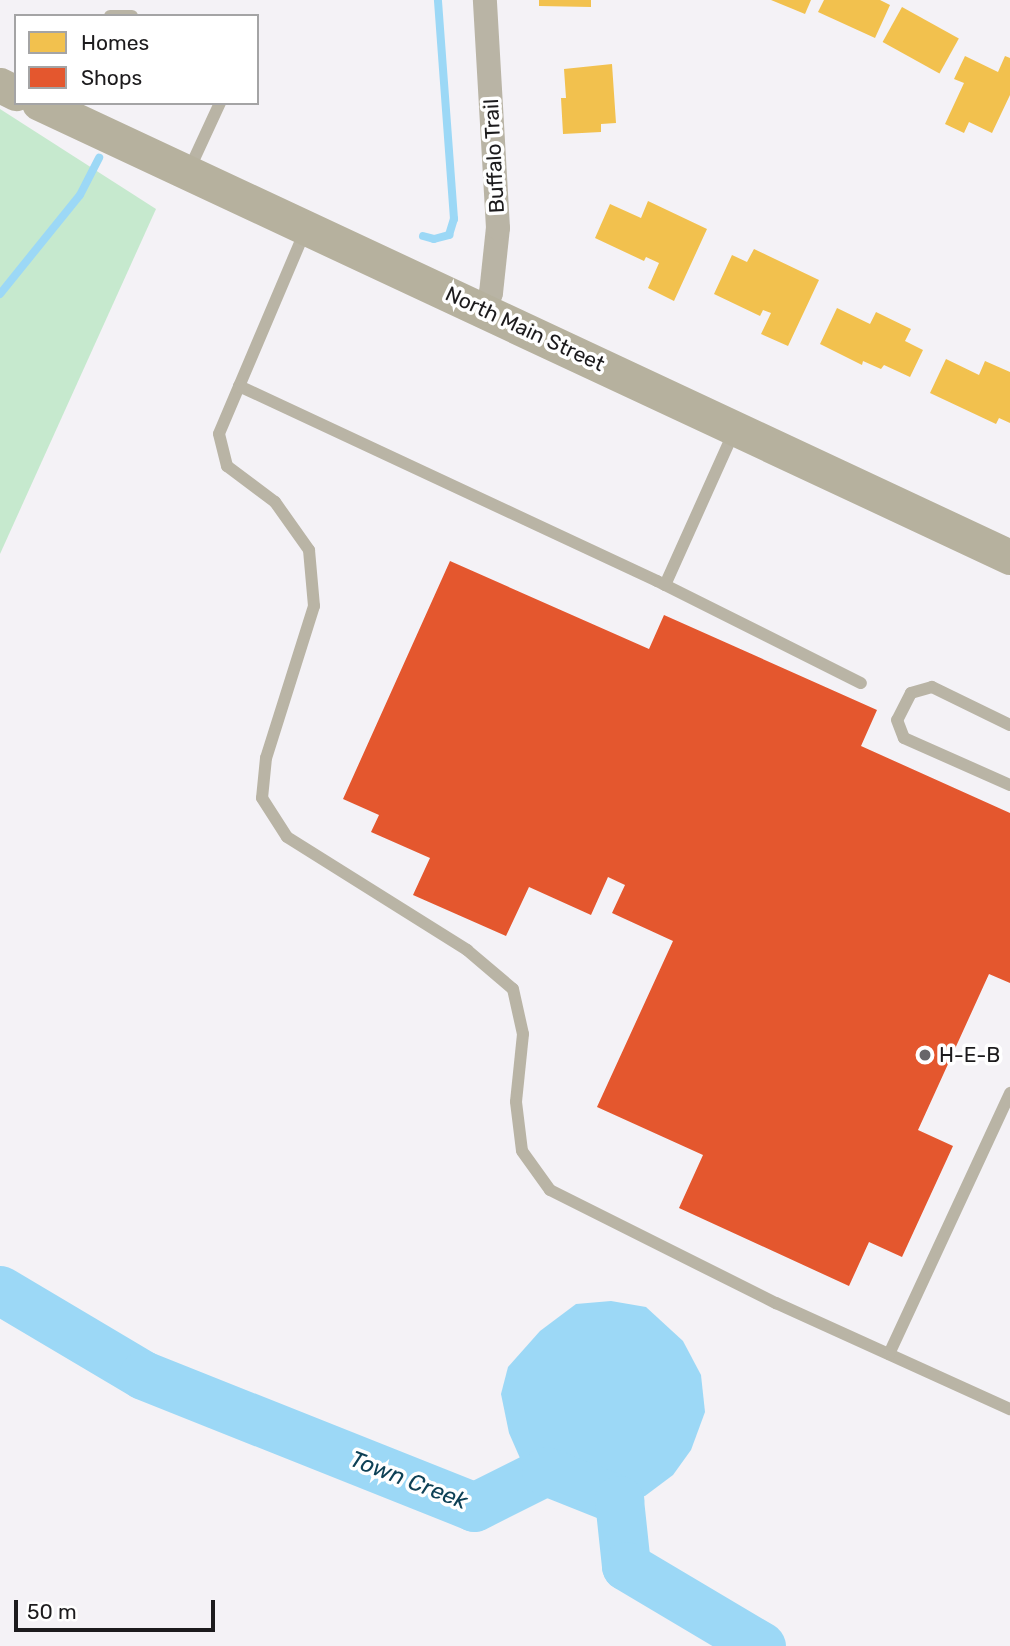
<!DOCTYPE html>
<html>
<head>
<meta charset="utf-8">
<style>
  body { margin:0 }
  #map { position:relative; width:1010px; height:1646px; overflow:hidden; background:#f4f2f6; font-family:Rubik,sans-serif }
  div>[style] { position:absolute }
  .green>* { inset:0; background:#c6e9ce }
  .water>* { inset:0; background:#9cd8f6 }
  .homes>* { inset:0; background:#f2c14e; transform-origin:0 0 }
  .shops>* { inset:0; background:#e4572e }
  .stream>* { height:8px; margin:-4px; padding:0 4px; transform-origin:4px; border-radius:4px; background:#9cd8f6 }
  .river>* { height:49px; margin:-24.5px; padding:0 24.5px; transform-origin:24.5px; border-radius:24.5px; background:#9cd8f6 }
  .lane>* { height:12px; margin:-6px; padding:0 6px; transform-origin:6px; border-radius:6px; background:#b9b4a5 }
  .street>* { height:24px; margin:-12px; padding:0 12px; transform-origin:12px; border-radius:12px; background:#b9b4a5 }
  .secondary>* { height:35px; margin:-17.5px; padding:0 17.5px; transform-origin:17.5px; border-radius:17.5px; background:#b6b19e }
  .dots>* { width:19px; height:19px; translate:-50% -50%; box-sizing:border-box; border:4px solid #fff; border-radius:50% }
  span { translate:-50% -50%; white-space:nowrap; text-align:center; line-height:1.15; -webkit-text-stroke:7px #fff; paint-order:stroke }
  .street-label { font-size:21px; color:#1c1b1d }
  .poi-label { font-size:21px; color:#1c1b1d }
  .left { translate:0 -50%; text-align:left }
  .water-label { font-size:23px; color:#0e4156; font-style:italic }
  .legend { position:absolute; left:14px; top:14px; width:245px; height:91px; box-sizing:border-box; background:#fff; border:2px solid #a4a4a5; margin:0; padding:9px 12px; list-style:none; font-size:21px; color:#1c1b1d }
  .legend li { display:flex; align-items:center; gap:14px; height:35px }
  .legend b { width:35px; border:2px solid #a4a4a5 }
  .scale { position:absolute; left:14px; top:1600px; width:201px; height:32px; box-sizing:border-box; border:4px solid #1c1b1d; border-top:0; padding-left:9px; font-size:21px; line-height:24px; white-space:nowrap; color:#1c1b1d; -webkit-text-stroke:5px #fff; paint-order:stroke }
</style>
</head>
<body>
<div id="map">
  <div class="green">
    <div style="clip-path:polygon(0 109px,156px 209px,0 554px)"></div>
  </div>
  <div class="water">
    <div style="clip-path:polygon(611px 1301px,646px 1307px,683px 1341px,701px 1375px,705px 1412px,691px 1450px,673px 1475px,645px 1496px,599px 1505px,557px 1494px,523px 1465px,509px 1433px,501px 1394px,508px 1367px,540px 1331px,576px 1304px)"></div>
  </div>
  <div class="homes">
    <div style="clip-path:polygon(539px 0,591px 0,591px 7px,539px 6px)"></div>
    <div style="clip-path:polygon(771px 0,811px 0,805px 14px)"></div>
    <div style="clip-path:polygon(824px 0,880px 0,890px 5px,875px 38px,818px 12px)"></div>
    <div style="left:902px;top:7px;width:65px;height:40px;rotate:29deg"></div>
    <div style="clip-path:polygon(965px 56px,998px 72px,1005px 56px,1010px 58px,1010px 95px,992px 133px,969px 122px,964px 133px,945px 124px,964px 83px,954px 79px)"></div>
    <div style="clip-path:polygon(612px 64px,616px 123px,601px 124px,601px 132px,563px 134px,561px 98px,566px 98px,564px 69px)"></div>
    <div style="clip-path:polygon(648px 201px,707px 229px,674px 301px,648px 288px,659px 263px,646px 257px,644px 261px,595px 238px,610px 204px,641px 218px)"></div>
    <div style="clip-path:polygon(754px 249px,819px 280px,788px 346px,761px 334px,771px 313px,763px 310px,760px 316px,714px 294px,732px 255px,747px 262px)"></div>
    <div style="clip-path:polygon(837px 308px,870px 324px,876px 312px,911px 329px,905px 341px,923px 350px,910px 377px,884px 365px,881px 369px,863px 361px,862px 365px,820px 344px)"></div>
    <div style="clip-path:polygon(946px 359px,979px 375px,985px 361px,1010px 372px,1010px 423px,999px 418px,996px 424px,930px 393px)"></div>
  </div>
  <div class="shops">
    <div style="clip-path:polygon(450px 561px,649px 649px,664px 615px,877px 710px,861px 746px,1010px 813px,1010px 983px,989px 974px,918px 1130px,953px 1146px,902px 1257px,869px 1242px,849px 1286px,679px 1208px,703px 1155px,597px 1107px,673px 941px,612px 913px,625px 885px,608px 877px,591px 915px,529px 887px,506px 936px,413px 895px,430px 858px,371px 832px,379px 815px,343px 799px)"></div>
  </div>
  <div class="stream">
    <div style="left:423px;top:236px;width:11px;rotate:15deg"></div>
    <div style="left:434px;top:239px;width:16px;rotate:-15deg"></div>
    <div style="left:449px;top:235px;width:17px;rotate:-73deg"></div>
    <div style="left:454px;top:219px;width:220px;rotate:-94.2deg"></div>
    <div style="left:0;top:294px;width:127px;rotate:-51.1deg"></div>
    <div style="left:80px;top:195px;width:42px;rotate:-62.8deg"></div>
  </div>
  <div class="river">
    <div style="left:0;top:1290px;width:166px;rotate:30.7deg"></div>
    <div style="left:143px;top:1375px;width:356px;rotate:21.7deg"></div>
    <div style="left:474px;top:1507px;width:80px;rotate:-26.6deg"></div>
    <div style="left:546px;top:1471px;width:79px;rotate:21.7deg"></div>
    <div style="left:619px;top:1500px;width:66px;rotate:83.9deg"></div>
    <div style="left:626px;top:1566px;width:157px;rotate:30.7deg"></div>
  </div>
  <div class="lane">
    <div style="left:110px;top:16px;width:22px"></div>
    <div style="left:189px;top:170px;width:74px;rotate:-65.2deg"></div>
    <div style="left:305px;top:231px;width:220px;rotate:113deg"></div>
    <div style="left:219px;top:434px;width:33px;rotate:76deg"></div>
    <div style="left:227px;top:466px;width:60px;rotate:36.9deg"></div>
    <div style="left:275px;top:502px;width:59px;rotate:54.7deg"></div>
    <div style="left:309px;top:550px;width:56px;rotate:84.9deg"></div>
    <div style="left:314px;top:606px;width:159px;rotate:107.5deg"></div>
    <div style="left:266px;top:758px;width:40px;rotate:95.7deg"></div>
    <div style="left:262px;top:798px;width:46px;rotate:57.3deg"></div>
    <div style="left:287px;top:837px;width:213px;rotate:32.1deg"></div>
    <div style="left:467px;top:950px;width:60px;rotate:40.3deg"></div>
    <div style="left:513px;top:989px;width:46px;rotate:77.5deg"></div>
    <div style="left:523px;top:1034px;width:68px;rotate:95.9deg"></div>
    <div style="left:516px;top:1102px;width:49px;rotate:83deg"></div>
    <div style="left:522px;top:1151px;width:48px;rotate:54.3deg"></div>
    <div style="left:550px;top:1190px;width:253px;rotate:26.6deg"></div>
    <div style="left:776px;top:1303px;width:257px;rotate:24.4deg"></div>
    <div style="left:239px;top:386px;width:461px;rotate:25deg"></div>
    <div style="left:657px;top:581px;width:228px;rotate:26.6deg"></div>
    <div style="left:665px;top:585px;width:171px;rotate:-65.8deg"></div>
    <div style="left:1010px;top:725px;width:87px;rotate:-154deg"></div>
    <div style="left:932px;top:687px;width:22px;rotate:164deg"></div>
    <div style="left:911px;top:693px;width:30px;rotate:117deg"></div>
    <div style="left:897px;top:720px;width:19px;rotate:69deg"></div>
    <div style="left:904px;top:738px;width:116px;rotate:23.9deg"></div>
    <div style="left:889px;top:1354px;width:288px;rotate:-65.1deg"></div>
  </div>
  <div class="street">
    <div style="left:485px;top:311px;width:19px;rotate:-72deg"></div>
    <div style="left:491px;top:293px;width:65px;rotate:-83.9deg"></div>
    <div style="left:498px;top:228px;width:228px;rotate:-93.3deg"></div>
  </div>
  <div class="secondary">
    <div style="left:0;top:85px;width:18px;rotate:27deg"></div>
    <div style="left:39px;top:103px;width:1072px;rotate:25.06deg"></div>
  </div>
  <div class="dots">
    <div style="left:925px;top:1055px;background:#686669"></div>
  </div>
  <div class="street-label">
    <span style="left:494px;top:156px;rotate:-93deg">Buffalo Trail</span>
    <span style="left:525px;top:329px;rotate:25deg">North Main Street</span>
  </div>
  <div class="poi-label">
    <span class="left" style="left:939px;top:1055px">H-E-B</span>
  </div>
  <div class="water-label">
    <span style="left:409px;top:1480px;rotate:21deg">Town Creek</span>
  </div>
  <ul class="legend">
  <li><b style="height:19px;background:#f2c14e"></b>Homes</li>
  <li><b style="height:19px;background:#e4572e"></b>Shops</li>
  </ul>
  <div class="scale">50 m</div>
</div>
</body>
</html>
